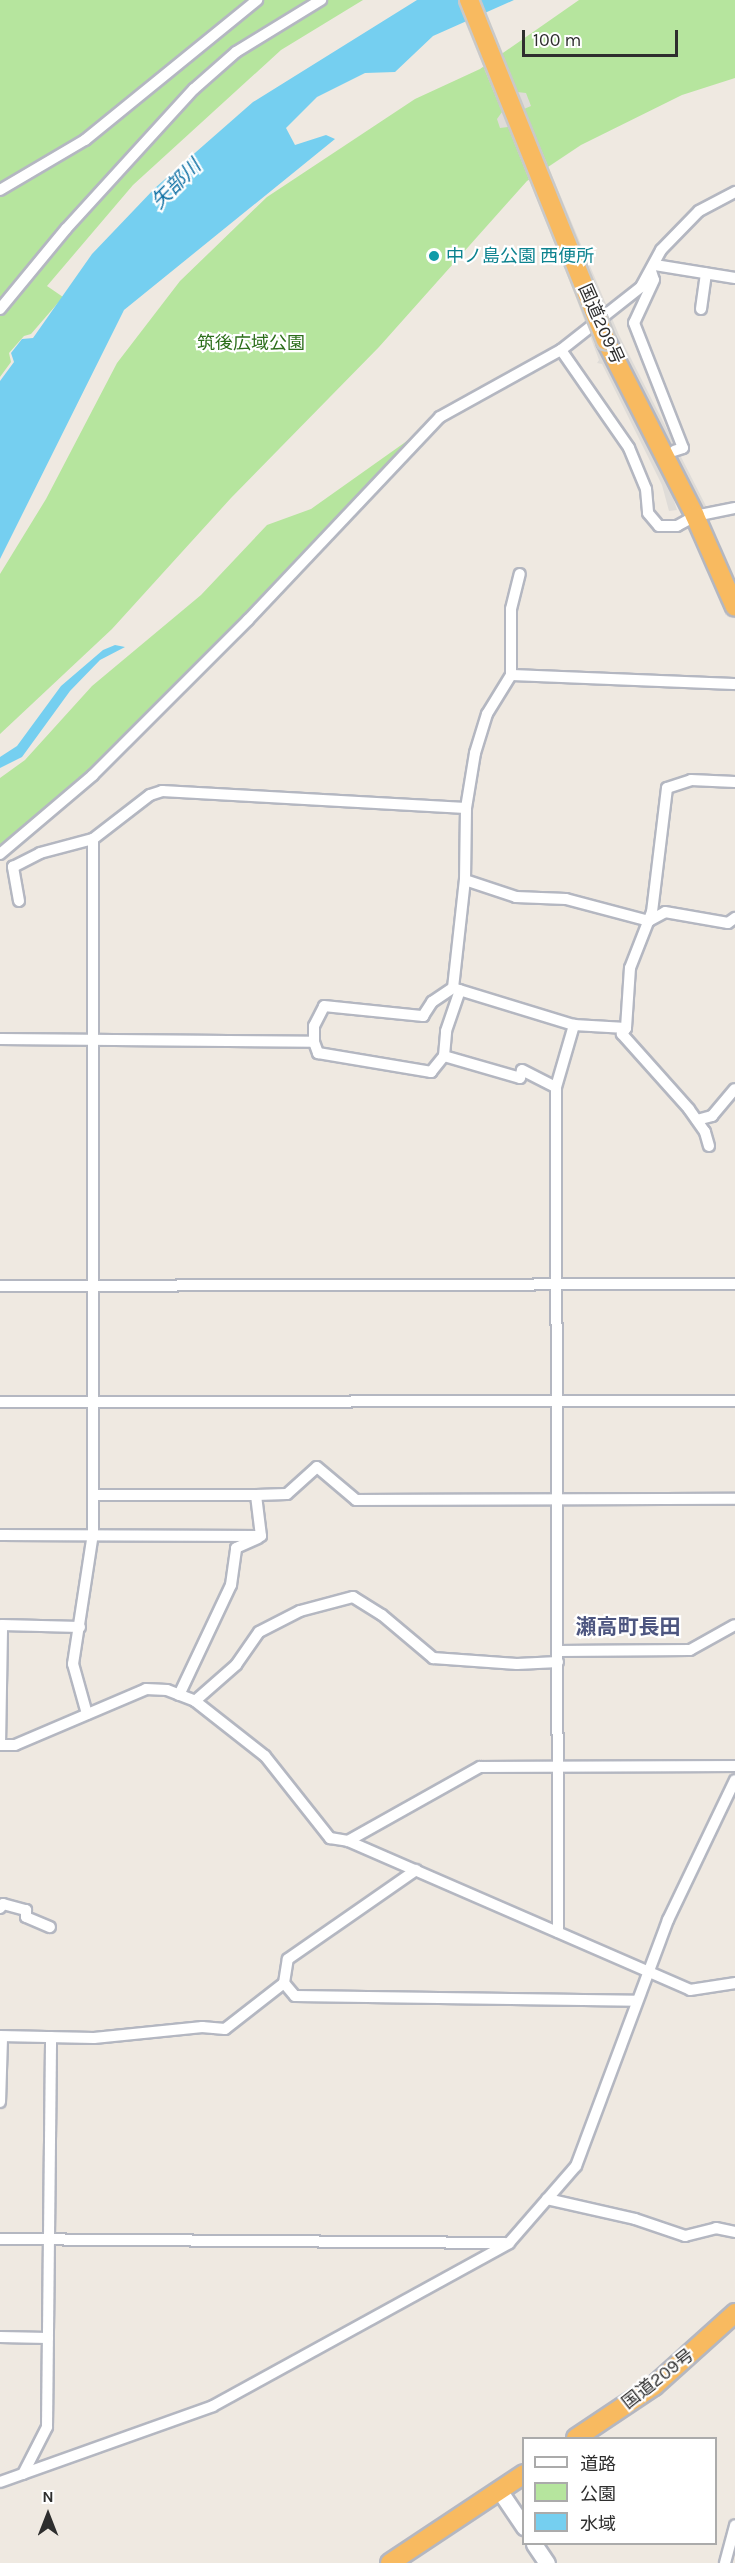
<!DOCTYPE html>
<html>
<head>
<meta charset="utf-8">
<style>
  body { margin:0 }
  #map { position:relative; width:735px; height:2563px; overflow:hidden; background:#efe9e1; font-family:Karla,"Noto Sans JP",sans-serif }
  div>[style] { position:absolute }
  .green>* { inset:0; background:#b6e59e }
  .plaza>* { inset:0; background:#dfdcd8 }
  .water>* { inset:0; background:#75cff0 }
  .roads { filter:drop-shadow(2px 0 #b4b7c1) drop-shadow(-2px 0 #b4b7c1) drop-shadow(0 2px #b4b7c1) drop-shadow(0 -2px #b4b7c1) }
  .minor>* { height:10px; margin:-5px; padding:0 5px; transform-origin:5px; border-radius:5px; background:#fff }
  .secondary>* { height:15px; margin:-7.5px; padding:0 7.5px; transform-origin:7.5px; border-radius:7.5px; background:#fff }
  .trunk>* { height:18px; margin:-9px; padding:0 9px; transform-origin:9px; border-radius:9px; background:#f8ba60 }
  .bridges { filter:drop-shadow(2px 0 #c9c9c9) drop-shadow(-2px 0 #c9c9c9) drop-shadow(0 2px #c9c9c9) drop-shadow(0 -2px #c9c9c9) }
  .trunk-bridge>* { height:18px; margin:-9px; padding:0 9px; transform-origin:9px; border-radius:9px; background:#f8ba60 }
  .dots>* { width:16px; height:16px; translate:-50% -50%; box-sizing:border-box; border:3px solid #fff; border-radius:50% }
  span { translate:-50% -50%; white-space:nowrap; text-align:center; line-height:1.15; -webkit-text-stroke:4.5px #fff; paint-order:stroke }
  .culture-label { font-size:18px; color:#0d838f }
  .left { translate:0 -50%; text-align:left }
  .street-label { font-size:18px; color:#2e2e2e }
  .park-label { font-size:18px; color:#2c6e1b }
  .water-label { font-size:20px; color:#0d6fa3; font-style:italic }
  .quarter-label { font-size:21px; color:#4d5680; font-weight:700 }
  .legend { position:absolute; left:522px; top:2437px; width:195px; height:108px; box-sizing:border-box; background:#fff; border:2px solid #ababab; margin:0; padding:8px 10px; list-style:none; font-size:18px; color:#2e2e2e }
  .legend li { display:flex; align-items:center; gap:12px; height:30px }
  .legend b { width:30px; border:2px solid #ababab }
  .north { position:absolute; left:18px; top:2485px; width:60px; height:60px; -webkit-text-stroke:4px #fff; paint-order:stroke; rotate:0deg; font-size:16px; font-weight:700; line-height:24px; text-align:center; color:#2e2e2e }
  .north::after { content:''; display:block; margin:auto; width:21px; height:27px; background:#2e2e2e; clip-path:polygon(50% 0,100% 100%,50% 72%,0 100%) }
  .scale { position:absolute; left:522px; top:30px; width:156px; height:27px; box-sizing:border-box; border:3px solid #2e2e2e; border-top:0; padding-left:8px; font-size:18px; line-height:21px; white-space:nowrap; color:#2e2e2e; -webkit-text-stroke:4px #fff; paint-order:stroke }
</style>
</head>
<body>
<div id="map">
  <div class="green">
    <div style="clip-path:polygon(0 0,363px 0,281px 50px,133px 185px,47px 286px,63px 297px,31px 334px,24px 336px,9px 353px,11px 362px,0 377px)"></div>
    <div style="clip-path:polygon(579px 0,735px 0,735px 78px,682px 95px,581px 145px,527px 181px,379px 347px,231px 498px,112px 629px,0 734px,0 574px,46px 499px,117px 363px,180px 281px,267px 197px,415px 99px,480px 69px)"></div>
    <div style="clip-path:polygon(421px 431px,171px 696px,0 851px,0 778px,25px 760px,92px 686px,201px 595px,267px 525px,311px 509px)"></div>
  </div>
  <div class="plaza">
    <div style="clip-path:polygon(456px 0,463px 0,614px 382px,668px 482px,677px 510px,669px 511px,662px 485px,602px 364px,597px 363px,599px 360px,575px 295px,508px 127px,500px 128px,497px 119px,502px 112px)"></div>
    <div style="clip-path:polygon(475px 0,480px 0,517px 92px,526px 93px,531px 106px,524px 109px,619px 335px,706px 506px,698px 506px,626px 357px,612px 337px)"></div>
  </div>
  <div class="water">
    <div style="clip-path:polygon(417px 0,514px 0,433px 36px,395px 72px,365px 73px,317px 97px,286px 128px,295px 145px,326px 135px,335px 139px,124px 310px,0 559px,0 381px,14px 362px,11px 353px,22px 339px,33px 338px,92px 254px,155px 188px,253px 102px)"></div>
    <div style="clip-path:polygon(115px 645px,125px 647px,100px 660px,70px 691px,22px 757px,0 768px,0 757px,17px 746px,61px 686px,103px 650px)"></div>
  </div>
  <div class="roads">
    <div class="minor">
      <div style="left:0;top:190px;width:99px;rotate:-30.5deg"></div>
      <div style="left:85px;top:140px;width:222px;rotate:-39.1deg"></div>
      <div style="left:655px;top:265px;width:81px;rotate:9.2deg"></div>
      <div style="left:651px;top:271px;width:9px;rotate:72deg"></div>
      <div style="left:654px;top:280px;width:47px;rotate:114.9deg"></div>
      <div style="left:634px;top:323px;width:134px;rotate:68.6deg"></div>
      <div style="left:683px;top:448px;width:9px;rotate:162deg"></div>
      <div style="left:0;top:309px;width:104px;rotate:-50.5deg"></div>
      <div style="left:66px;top:229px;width:190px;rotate:-47.6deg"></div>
      <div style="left:194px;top:89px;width:56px;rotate:-41.4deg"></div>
      <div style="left:236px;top:52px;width:100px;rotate:-31.5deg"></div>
      <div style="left:701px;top:309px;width:36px;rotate:-82deg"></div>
      <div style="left:561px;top:350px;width:119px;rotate:55.2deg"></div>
      <div style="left:629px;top:448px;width:44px;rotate:67.5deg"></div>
      <div style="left:646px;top:489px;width:24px;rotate:85deg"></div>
      <div style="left:648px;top:513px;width:17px;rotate:50deg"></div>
      <div style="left:659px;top:526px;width:18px"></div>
      <div style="left:677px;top:526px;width:21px;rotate:-29deg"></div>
      <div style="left:695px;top:516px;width:41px;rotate:-11.3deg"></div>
      <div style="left:511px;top:675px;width:66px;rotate:-90deg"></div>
      <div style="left:511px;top:609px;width:36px;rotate:-76deg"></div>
      <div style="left:0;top:854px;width:122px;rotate:-40.3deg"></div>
      <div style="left:93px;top:775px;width:219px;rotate:-45deg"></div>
      <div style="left:248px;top:620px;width:279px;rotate:-46.6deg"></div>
      <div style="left:440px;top:417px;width:138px;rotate:-29deg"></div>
      <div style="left:561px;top:350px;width:102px;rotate:-38.2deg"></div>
      <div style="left:641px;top:287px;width:42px;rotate:-61.6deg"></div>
      <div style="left:661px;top:250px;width:54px;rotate:-45.7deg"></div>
      <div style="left:699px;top:211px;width:41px;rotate:-27.8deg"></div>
      <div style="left:465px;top:880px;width:54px;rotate:18.4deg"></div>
      <div style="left:516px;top:897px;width:50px;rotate:2.3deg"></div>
      <div style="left:566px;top:899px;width:86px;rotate:14.8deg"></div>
      <div style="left:649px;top:921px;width:18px;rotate:-29deg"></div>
      <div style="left:665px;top:912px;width:64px;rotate:9.9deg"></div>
      <div style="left:728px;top:923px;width:9px;rotate:-36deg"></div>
      <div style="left:19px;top:901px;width:35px;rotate:-100deg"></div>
      <div style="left:13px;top:867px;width:30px;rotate:-27deg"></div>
      <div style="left:40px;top:853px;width:55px;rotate:-14.8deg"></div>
      <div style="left:456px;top:989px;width:123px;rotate:17deg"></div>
      <div style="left:574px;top:1025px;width:52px;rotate:3.3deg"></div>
      <div style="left:0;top:1039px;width:314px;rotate:0.5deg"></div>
      <div style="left:314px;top:1042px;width:12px;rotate:70deg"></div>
      <div style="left:318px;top:1053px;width:115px;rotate:9.5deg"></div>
      <div style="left:431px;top:1072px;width:21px;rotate:-51deg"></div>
      <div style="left:444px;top:1056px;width:25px;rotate:-85deg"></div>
      <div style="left:446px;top:1031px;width:43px;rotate:-71.1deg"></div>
      <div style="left:314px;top:1042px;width:16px;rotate:-90deg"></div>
      <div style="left:314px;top:1026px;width:22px;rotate:-63deg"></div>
      <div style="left:324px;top:1006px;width:100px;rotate:5.8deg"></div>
      <div style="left:423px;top:1016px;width:17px;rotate:-57deg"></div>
      <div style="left:432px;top:1002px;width:25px;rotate:-34deg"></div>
      <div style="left:453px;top:988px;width:109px;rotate:-83.7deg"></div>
      <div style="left:465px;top:880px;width:72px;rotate:-89.2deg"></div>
      <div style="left:466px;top:808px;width:56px;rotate:-80.7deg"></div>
      <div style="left:475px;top:753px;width:41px;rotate:-72.9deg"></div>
      <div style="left:487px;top:714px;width:46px;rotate:-58.4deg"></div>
      <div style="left:511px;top:675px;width:224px;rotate:2.3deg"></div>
      <div style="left:444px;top:1056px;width:79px;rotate:16.1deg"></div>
      <div style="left:520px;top:1078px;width:8px;rotate:-76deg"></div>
      <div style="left:522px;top:1070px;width:38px;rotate:27deg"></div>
      <div style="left:697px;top:1120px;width:16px;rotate:-15deg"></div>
      <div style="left:712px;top:1116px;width:35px;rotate:-50deg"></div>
      <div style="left:709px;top:1146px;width:15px;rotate:-106deg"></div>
      <div style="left:705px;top:1132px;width:28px;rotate:-125deg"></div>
      <div style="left:689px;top:1109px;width:101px;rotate:-131.8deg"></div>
      <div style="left:622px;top:1034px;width:7px;rotate:-56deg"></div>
      <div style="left:626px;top:1028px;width:60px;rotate:-86.2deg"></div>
      <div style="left:630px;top:968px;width:60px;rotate:-68.6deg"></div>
      <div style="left:652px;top:912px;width:125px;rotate:-83.1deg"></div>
      <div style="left:667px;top:788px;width:25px;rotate:-18deg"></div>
      <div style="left:691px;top:780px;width:44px;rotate:2.6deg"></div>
      <div style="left:0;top:1286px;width:735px;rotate:-0.16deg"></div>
      <div style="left:0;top:1402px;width:735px;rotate:-0.08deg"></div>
      <div style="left:93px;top:1495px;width:163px"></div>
      <div style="left:0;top:1535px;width:261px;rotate:0.2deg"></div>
      <div style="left:261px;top:1536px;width:41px;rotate:-97deg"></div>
      <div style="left:256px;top:1495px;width:31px;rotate:-2deg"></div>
      <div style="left:287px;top:1494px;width:40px;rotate:-42deg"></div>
      <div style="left:317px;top:1467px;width:51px;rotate:40.2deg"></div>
      <div style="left:356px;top:1500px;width:379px;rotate:-0.2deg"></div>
      <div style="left:558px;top:1651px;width:132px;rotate:-0.4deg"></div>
      <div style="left:690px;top:1650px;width:51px;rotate:-29.1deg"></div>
      <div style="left:179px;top:1695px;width:122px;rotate:-64.7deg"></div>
      <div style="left:231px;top:1585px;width:37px;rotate:-82deg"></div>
      <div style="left:236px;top:1548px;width:24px;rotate:-24deg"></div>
      <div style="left:195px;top:1701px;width:55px;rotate:-41.3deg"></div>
      <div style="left:236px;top:1665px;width:40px;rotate:-55.1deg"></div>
      <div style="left:259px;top:1632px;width:46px;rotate:-27.1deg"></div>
      <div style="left:300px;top:1611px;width:55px;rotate:-14.8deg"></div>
      <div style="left:353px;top:1597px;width:34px;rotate:32deg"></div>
      <div style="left:382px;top:1615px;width:67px;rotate:40.1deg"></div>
      <div style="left:433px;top:1658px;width:84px;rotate:4.1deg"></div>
      <div style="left:517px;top:1664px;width:41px;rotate:-2.8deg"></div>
      <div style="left:87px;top:1714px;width:52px;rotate:-105.6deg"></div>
      <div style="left:73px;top:1664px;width:132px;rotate:-81.3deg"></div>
      <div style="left:93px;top:1534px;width:695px;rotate:-90deg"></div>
      <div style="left:93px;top:839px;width:72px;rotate:-37.7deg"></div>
      <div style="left:150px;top:795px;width:13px;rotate:-18deg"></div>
      <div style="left:162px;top:791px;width:304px;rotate:3.2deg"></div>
      <div style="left:0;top:1745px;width:15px"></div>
      <div style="left:15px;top:1745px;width:142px;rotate:-23.1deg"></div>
      <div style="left:146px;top:1689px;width:21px;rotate:3deg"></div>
      <div style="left:167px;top:1690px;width:30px;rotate:21deg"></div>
      <div style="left:195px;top:1701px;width:89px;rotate:38.2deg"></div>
      <div style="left:265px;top:1756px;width:105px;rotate:51.6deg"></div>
      <div style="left:330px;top:1838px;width:18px;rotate:9deg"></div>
      <div style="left:348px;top:1841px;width:373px;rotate:23.5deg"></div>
      <div style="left:690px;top:1990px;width:46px;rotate:-8.8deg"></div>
      <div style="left:0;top:1745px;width:120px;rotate:-89deg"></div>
      <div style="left:2px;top:1625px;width:78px;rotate:1.5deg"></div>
      <div style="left:348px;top:1841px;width:151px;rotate:-29.3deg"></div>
      <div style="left:480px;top:1767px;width:255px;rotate:-0.2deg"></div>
      <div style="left:0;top:1908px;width:5px;rotate:-53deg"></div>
      <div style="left:3px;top:1904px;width:24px;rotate:15deg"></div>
      <div style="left:26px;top:1910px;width:7px;rotate:90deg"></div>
      <div style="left:26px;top:1917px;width:26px;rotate:23deg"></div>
      <div style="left:558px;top:1932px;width:845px;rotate:-90.14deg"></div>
      <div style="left:556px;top:1087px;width:65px;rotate:-73.8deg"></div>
      <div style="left:284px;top:1983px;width:17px;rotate:50deg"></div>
      <div style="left:295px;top:1996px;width:342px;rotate:0.8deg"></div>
      <div style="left:0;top:2036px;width:94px;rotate:1.2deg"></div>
      <div style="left:94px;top:2038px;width:109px;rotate:-5.8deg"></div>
      <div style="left:202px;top:2027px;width:23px;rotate:5deg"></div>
      <div style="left:225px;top:2029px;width:75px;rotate:-37.9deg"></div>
      <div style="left:284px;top:1983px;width:24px;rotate:-81deg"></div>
      <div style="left:288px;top:1959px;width:156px;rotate:-34.8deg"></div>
      <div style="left:0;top:2102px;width:65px;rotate:-88.2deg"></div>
      <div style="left:547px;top:2199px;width:90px;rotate:12.8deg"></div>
      <div style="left:635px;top:2219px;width:53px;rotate:18.8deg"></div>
      <div style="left:685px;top:2236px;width:32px;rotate:-14deg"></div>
      <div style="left:716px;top:2228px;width:19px;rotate:12deg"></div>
      <div style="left:0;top:2239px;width:505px;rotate:0.45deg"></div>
      <div style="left:0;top:2337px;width:48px;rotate:1.2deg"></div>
      <div style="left:23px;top:2474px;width:53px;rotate:-62.9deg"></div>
      <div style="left:47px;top:2427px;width:390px;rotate:-89.4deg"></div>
      <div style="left:0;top:2482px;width:226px;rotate:-19.6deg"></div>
      <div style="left:213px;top:2406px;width:338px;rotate:-28.8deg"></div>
      <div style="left:509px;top:2243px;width:102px;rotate:-49deg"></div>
      <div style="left:576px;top:2166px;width:263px;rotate:-69.5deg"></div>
      <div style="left:668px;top:1920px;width:155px;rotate:-64.4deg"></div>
      <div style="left:725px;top:2563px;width:39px;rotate:-75deg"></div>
    </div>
    <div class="secondary">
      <div style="left:499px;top:2490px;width:45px;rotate:56deg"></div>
      <div style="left:534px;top:2544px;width:23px;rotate:56deg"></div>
    </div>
    <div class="trunk">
      <div style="left:606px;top:341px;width:196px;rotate:63deg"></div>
      <div style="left:695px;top:516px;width:99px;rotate:66.3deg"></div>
      <div style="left:576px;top:2438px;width:94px;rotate:-33.7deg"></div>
      <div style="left:654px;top:2386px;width:109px;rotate:-42deg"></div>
      <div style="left:390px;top:2563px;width:161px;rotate:-33.6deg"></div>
    </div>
  </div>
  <div class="bridges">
    <div class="trunk-bridge">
      <div style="left:469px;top:0;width:367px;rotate:68.1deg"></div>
    </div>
  </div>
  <div class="dots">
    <div style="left:434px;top:256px;background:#0f9aa8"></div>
  </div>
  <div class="culture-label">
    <span class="left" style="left:446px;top:256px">中ノ島公園 西便所</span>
  </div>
  <div class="street-label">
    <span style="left:601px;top:324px;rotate:66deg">国道209号</span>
    <span style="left:658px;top:2379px;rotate:-38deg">国道209号</span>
  </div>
  <div class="park-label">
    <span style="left:251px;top:343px">筑後広域公園</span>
  </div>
  <div class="water-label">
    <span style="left:176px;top:184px;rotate:-45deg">矢部川</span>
  </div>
  <div class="quarter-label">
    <span style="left:628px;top:1627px">瀬高町長田</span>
  </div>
  <ul class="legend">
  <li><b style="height:8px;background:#fff"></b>道路</li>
  <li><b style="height:16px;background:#b6e59e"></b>公園</li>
  <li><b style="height:16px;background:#75cff0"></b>水域</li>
  </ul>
  <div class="north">N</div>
  <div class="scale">100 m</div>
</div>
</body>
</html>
